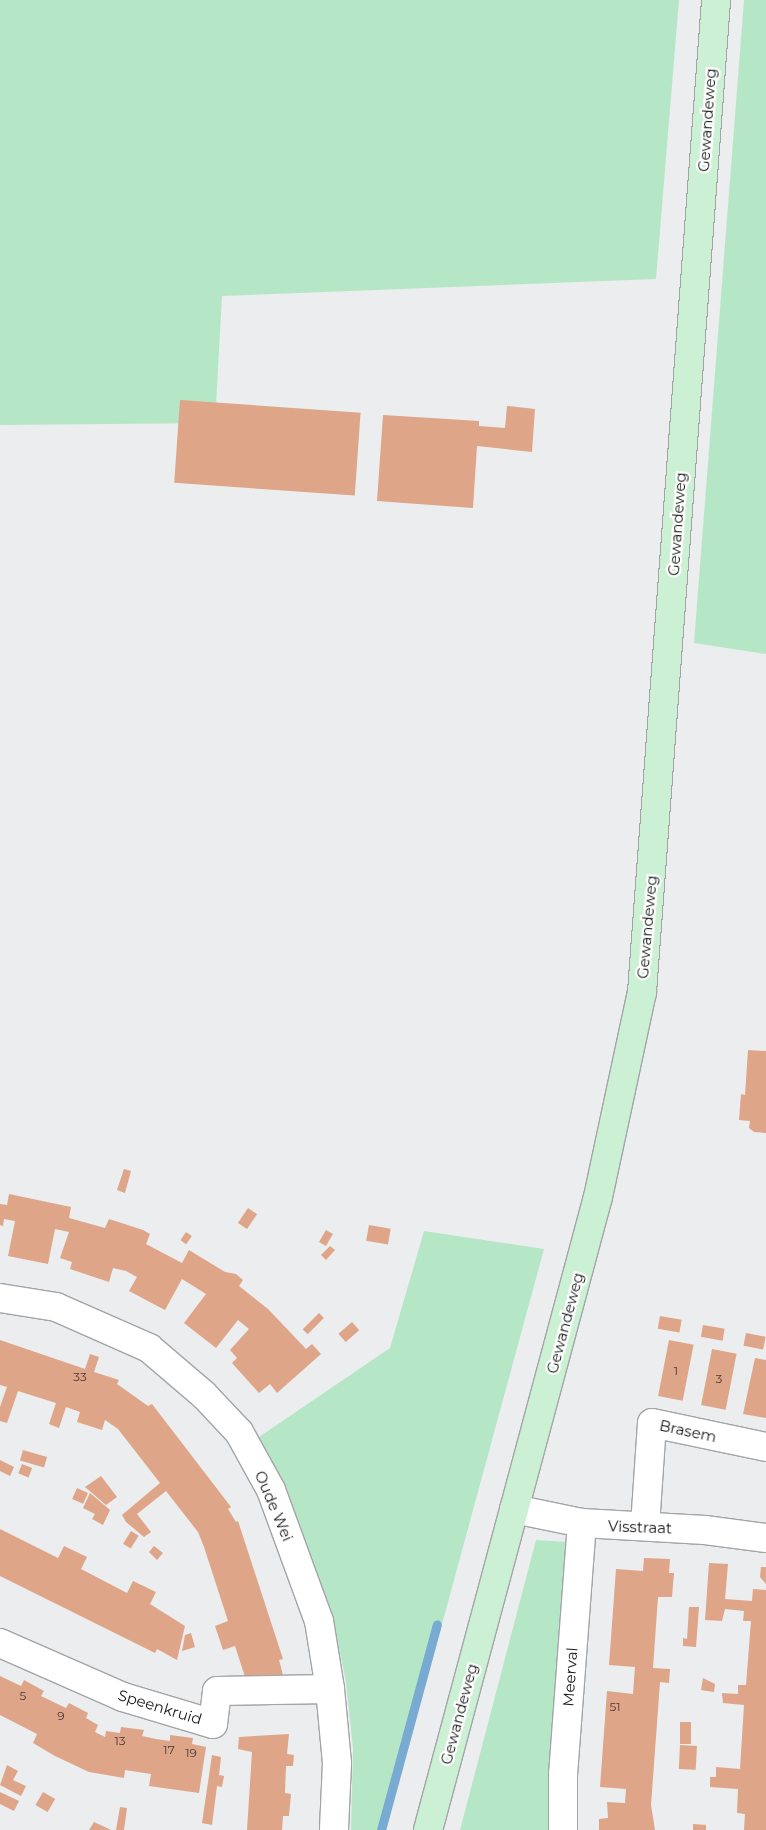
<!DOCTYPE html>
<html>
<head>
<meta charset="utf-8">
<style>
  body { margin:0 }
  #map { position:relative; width:766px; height:1830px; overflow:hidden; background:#ebedef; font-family:Montserrat,sans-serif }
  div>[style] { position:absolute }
  .green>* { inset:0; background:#b5e7c7 }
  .stream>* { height:9px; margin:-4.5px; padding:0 4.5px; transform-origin:4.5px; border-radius:4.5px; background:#79aad2 }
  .building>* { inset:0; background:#dea588; transform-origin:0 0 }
  .roads { filter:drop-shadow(1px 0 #a2a4a6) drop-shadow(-1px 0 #a2a4a6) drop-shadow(0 1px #a2a4a6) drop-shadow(0 -1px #a2a4a6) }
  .street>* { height:28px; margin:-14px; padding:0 14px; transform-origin:14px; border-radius:14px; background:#fff }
  .secondary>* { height:28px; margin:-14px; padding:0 14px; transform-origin:14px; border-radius:14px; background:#ccf0d4 }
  span { translate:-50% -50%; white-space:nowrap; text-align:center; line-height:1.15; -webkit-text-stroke:4.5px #fff; paint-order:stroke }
  .number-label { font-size:12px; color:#483a33 }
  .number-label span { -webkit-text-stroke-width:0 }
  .street-label { font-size:15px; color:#161717 }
</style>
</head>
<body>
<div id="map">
  <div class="green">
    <div style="clip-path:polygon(0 0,679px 0,656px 279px,222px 296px,216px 405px,219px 423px,0 425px)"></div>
    <div style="clip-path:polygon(744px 0,766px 0,766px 654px,694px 643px)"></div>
    <div style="clip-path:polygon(424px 1231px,544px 1249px,386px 1830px,351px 1830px,353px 1749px,346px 1682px,333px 1618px,279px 1474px,259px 1437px,390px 1348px)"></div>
    <div style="clip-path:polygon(536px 1540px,567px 1542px,550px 1775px,551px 1830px,460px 1830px)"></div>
  </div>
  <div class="stream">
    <div style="left:381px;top:1830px;width:213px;rotate:-74.8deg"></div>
  </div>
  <div class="building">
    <div style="left:180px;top:400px;width:181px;height:83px;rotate:4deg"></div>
    <div style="clip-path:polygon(507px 406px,535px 409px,532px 452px,477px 446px,473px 508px,377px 501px,383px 415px,479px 421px,479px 426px,505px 428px)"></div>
    <div style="clip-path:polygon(748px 1050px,766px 1051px,766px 1133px,754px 1132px,749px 1128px,750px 1121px,739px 1120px,741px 1094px,745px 1095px)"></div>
    <div style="clip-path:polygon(124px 1169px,131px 1171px,125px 1193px,117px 1190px)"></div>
    <div style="clip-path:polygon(9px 1194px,71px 1207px,69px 1218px,105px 1228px,109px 1219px,143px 1230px,150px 1234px,146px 1244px,182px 1263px,189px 1250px,225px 1272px,236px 1274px,243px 1280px,239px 1286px,268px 1309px,306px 1349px,312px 1344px,321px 1354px,277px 1393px,270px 1384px,259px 1393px,232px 1363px,237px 1358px,230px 1350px,249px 1329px,238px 1320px,216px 1348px,184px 1323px,206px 1294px,182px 1279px,165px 1310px,129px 1291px,137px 1277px,126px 1271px,113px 1268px,109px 1282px,70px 1269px,72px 1262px,60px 1258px,69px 1232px,55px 1229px,48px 1264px,8px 1256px,15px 1221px,4px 1219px,3px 1226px,0 1225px,0 1204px,7px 1205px)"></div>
    <div style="left:248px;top:1208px;width:11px;height:18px;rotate:34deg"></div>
    <div style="left:369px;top:1225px;width:22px;height:16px;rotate:10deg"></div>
    <div style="left:326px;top:1230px;width:8px;height:14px;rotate:30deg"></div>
    <div style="left:186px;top:1232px;width:7px;height:10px;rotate:34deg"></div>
    <div style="clip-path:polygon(330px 1246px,335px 1250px,326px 1260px,321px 1255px)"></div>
    <div style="left:319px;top:1313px;width:7px;height:23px;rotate:45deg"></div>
    <div style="left:660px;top:1316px;width:22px;height:13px;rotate:10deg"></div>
    <div style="left:352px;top:1322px;width:11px;height:18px;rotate:49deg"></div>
    <div style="left:703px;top:1325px;width:22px;height:12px;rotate:10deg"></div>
    <div style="left:746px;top:1333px;width:20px;height:13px;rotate:11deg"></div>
    <div style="clip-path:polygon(0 1340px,85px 1369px,90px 1354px,99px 1357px,94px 1372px,119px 1380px,117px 1384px,148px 1406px,152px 1404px,231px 1507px,228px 1509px,236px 1522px,238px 1521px,283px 1659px,279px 1660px,283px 1675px,260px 1682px,258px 1676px,246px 1680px,235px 1646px,223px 1650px,215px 1626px,228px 1621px,204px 1547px,198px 1532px,166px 1491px,137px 1514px,151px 1532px,144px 1537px,126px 1522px,122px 1515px,160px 1483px,118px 1429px,105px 1420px,102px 1430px,77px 1422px,80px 1412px,66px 1407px,59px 1428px,49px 1424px,56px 1403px,18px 1391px,7px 1423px,0 1421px,0 1407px,7px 1387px,0 1385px)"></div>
    <div style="left:669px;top:1340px;width:25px;height:57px;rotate:11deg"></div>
    <div style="left:712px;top:1349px;width:25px;height:57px;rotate:11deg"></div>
    <div style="clip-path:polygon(755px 1358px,766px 1360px,766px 1418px,743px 1414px)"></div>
    <div style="left:23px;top:1450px;width:25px;height:11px;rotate:16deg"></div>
    <div style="clip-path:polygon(0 1460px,14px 1467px,10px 1476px,0 1471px)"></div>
    <div style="left:22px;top:1464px;width:11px;height:10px;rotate:22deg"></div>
    <div style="clip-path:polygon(101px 1476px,117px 1497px,106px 1505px,85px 1487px)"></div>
    <div style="left:77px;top:1488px;width:12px;height:12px;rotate:24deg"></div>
    <div style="clip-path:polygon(90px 1493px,110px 1510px,103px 1525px,92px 1519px,95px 1514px,83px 1508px)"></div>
    <div style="clip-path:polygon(0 1529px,58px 1558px,64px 1546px,87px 1557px,81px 1569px,127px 1593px,133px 1581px,156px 1592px,150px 1604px,185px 1626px,177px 1660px,157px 1649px,155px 1653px,0 1576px)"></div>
    <div style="left:131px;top:1531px;width:9px;height:15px;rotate:32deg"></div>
    <div style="clip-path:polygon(154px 1546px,163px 1553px,157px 1560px,149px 1552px)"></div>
    <div style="clip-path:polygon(644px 1558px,670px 1559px,669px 1573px,674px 1573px,672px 1597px,658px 1597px,653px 1668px,670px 1669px,669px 1683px,660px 1682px,651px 1805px,655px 1830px,599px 1830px,599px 1819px,608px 1818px,607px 1802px,625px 1803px,626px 1789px,600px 1787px,607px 1691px,633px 1694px,634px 1680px,635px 1667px,609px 1665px,616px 1569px,643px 1571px)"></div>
    <div style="clip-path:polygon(709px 1563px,728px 1564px,725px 1599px,752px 1601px,753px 1589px,766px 1590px,766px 1830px,744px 1830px,745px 1814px,737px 1813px,738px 1789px,710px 1787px,710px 1777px,716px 1777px,716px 1767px,740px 1769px,744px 1705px,723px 1703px,722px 1693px,738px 1694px,738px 1685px,746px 1685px,751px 1621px,743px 1621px,744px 1611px,725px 1609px,722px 1621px,705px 1620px)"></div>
    <div style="clip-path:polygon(761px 1567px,766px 1567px,766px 1584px,760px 1577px)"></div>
    <div style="clip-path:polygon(689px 1607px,699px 1607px,696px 1647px,683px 1646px,683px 1638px,687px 1639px)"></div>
    <div style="clip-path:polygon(191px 1633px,195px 1647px,182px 1651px,185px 1635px)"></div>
    <div style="clip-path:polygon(0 1676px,21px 1686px,24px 1680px,44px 1691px,41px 1696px,66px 1708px,69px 1703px,88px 1713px,86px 1718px,98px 1725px,95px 1732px,105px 1737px,106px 1731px,120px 1733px,121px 1727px,144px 1730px,142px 1736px,156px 1739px,170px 1741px,170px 1735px,193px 1738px,192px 1744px,206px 1747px,199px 1793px,149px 1786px,151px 1774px,125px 1770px,124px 1778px,89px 1772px,55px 1756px,33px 1743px,37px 1734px,0 1715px)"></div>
    <div style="clip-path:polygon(703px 1678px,715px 1684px,714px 1692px,701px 1690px)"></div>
    <div style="left:680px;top:1722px;width:11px;height:22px"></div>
    <div style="clip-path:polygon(289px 1734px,287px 1754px,294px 1755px,293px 1766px,286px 1766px,285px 1793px,291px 1794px,289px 1816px,283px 1816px,282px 1830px,247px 1830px,252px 1752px,238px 1749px,239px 1737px)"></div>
    <div style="left:680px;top:1745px;width:17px;height:24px;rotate:3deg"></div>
    <div style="clip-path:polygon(212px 1755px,221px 1757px,219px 1775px,224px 1776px,222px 1787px,217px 1786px,212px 1825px,202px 1823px)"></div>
    <div style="clip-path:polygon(7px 1765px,18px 1771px,13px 1780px,26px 1786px,21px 1796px,0 1785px)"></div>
    <div style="clip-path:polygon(0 1792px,19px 1801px,14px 1811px,0 1804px)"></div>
    <div style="left:43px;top:1792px;width:14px;height:15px;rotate:30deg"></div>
    <div style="clip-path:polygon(120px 1807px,127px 1808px,124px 1830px,116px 1830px)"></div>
    <div style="clip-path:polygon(94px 1822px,107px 1828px,111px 1830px,89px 1830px)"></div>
    <div style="clip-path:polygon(693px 1824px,706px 1825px,706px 1830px,693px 1830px)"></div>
  </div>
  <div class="roads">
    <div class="street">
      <div style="left:0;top:1298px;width:57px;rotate:9.1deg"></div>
      <div style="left:56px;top:1307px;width:102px;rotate:23.8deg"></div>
      <div style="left:149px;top:1348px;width:72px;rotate:40.5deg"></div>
      <div style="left:204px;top:1395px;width:51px;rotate:46.6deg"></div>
      <div style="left:239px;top:1432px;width:66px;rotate:61.1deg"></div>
      <div style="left:271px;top:1490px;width:140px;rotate:69.9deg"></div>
      <div style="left:319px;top:1621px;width:69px;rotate:80.8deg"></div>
      <div style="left:330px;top:1689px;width:74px;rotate:84.6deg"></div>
      <div style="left:337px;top:1763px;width:67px;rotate:92.6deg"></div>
      <div style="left:514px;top:1509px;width:69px;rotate:11.6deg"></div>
      <div style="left:582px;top:1523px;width:123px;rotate:3.3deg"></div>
      <div style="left:705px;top:1530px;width:62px;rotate:7.5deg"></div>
      <div style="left:645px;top:1526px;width:103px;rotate:-86.1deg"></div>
      <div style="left:652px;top:1423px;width:116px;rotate:11.9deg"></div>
      <div style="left:0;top:1643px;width:134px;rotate:23.7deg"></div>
      <div style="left:123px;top:1697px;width:94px;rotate:16.7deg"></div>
      <div style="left:213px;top:1724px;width:33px;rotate:-83deg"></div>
      <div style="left:217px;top:1691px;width:113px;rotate:-1deg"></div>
      <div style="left:563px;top:1830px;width:55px;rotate:-90deg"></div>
      <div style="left:563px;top:1775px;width:253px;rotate:-85.7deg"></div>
    </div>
    <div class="secondary">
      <div style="left:428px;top:1830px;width:655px;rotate:-74.97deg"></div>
      <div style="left:598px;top:1197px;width:210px;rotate:-77.9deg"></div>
      <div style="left:642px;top:992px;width:995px;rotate:-85.73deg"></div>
    </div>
  </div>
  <div class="number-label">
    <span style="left:676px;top:1371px">1</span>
    <span style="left:80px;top:1377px">33</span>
    <span style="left:719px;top:1379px">3</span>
    <span style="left:23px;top:1696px">5</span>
    <span style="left:615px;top:1707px">51</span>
    <span style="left:61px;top:1716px">9</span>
    <span style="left:120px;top:1741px">13</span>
    <span style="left:169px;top:1750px">17</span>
    <span style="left:191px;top:1753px">19</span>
  </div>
  <div class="street-label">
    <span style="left:707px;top:120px;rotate:-86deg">Gewandeweg</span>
    <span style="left:677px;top:524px;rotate:-86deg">Gewandeweg</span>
    <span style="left:647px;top:927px;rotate:-85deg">Gewandeweg</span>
    <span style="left:565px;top:1323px;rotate:-75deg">Gewandeweg</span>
    <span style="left:688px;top:1431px;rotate:12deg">Brasem</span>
    <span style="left:274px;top:1506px;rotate:67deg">Oude Wei</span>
    <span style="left:640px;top:1527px;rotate:2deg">Visstraat</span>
    <span style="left:570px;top:1677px;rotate:-86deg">Meerval</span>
    <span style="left:160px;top:1707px;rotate:17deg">Speenkruid</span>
    <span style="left:459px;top:1714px;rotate:-75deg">Gewandeweg</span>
  </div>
</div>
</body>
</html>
